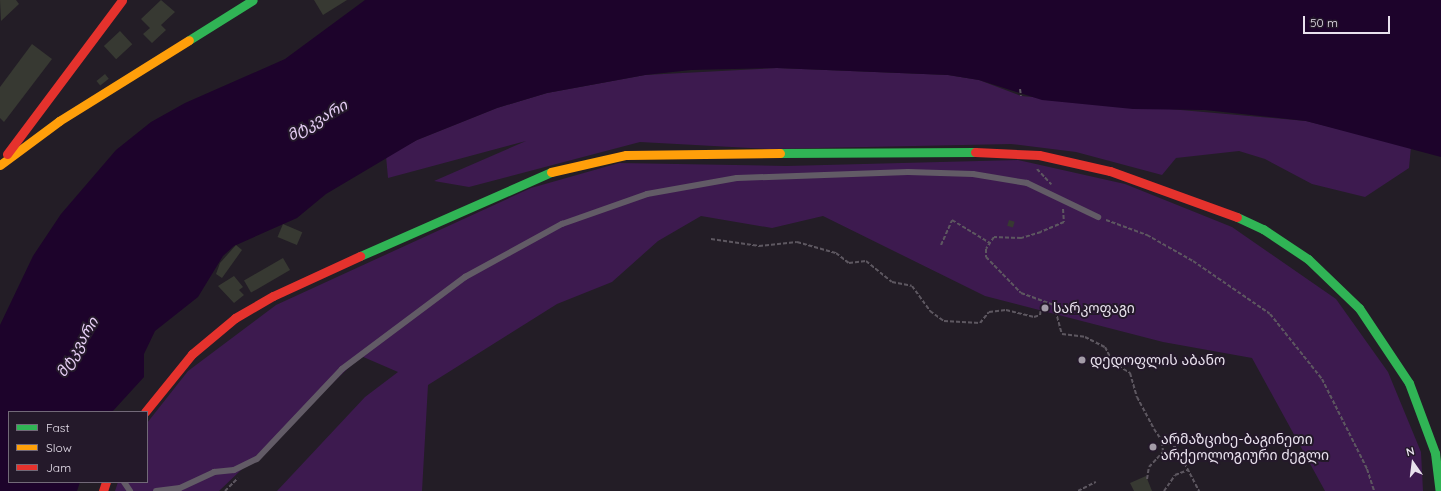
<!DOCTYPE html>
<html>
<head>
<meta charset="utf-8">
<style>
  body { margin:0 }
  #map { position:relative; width:1441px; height:491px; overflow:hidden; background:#231d26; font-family:Quicksand,"Noto Sans Georgian",sans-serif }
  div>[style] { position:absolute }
  .green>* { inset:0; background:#3d1a4f }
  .water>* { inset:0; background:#1d032b }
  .building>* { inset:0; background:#373932; transform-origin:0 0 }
  .path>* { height:2px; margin-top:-1px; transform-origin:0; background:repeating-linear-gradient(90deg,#5d5760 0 4px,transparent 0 6px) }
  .lane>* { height:6px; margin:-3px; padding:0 3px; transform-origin:3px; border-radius:3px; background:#625b66 }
  .fast>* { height:9px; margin:-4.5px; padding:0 4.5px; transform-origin:4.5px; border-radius:4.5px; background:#30b455 }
  .slow>* { height:9px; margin:-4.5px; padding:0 4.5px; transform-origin:4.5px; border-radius:4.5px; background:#ff9f0a }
  .jam>* { height:9px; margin:-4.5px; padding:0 4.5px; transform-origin:4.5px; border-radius:4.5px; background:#e5322d }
  .dots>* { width:11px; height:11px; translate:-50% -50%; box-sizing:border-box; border:2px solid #24192a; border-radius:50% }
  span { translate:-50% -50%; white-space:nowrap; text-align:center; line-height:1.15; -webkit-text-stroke:4px #24192a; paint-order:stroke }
  .poi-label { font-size:14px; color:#e8e1ed }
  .left { translate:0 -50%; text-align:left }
  .water-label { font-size:15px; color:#e7cff6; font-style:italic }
  .legend { position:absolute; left:8px; top:411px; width:140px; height:72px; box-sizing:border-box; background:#24192a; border:1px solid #726978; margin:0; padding:5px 7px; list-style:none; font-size:12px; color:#e8e1ed }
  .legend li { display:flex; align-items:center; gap:8px; height:20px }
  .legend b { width:20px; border:1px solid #726978 }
  .north { position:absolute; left:1393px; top:443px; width:40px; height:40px; -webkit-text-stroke:3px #24192a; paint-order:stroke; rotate:346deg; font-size:11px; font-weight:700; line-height:16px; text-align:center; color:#e8e1ed }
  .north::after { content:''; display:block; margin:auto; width:14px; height:18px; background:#e8e1ed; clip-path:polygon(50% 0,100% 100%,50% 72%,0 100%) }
  .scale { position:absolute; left:1303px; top:16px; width:87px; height:18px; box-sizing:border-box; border:2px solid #e8e1ed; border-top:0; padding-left:5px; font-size:12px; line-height:14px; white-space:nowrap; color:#e8e1ed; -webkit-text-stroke:3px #24192a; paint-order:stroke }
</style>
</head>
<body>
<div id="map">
  <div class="green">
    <div style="clip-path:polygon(777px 68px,948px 75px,979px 80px,1021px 96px,1306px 121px,1411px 147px,1409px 168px,1365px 197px,1312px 184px,1265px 159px,1239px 151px,1176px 158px,1162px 175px,1076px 152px,1011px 144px,769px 149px,640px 142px,469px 187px,434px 181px,526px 141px,388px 178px,386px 156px,417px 140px,497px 108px,547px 93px,645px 75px)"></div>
    <div style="clip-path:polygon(1018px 160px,1125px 184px,1232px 227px,1336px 299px,1388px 372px,1421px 452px,1423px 491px,1325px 491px,1252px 358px,1163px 342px,985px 296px,823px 216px,772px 228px,701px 216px,658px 241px,612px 282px,557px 304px,428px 385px,422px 491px,277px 491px,365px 397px,398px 372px,361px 356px,219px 491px,115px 491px,118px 482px,147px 482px,147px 423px,188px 371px,276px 305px,531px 188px,619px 163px,786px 166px)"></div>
  </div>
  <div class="water">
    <div style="clip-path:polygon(365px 0,1441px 0,1441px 157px,1306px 121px,1205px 110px,1133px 109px,1042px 100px,979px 80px,948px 75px,777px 68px,691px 70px,645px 75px,547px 93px,497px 108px,417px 140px,326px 194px,297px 218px,234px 246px,223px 256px,198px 297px,155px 331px,144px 354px,144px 377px,112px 412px,9px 412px,9px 482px,80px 482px,77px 491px,0 491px,0 325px,33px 256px,61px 214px,116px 150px,151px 122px,185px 103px,285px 59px)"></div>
  </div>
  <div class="building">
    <div style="clip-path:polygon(0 0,16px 0,19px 4px,1px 21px)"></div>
    <div style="clip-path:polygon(161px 0,175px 12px,161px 25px,166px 30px,152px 43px,143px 34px,150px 28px,141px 19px)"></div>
    <div style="clip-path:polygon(314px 0,347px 0,323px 15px)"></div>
    <div style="left:120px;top:31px;width:18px;height:22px;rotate:47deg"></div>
    <div style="clip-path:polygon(32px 44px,52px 59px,4px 122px,0 118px,0 87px)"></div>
    <div style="left:105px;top:74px;width:6px;height:11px;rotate:51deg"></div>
    <div style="left:1009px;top:220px;width:6px;height:6px;rotate:18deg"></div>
    <div style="left:283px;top:224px;width:21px;height:14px;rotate:23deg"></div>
    <div style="clip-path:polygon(236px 245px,242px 250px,222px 278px,216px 274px,220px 263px)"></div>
    <div style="left:283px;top:258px;width:14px;height:45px;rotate:60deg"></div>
    <div style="clip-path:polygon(234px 276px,243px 287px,239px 290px,244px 295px,234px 303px,218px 286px)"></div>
    <div style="clip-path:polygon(1146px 476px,1152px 491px,1134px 491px,1130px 483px)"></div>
  </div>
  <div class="path">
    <div style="left:1020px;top:89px;width:7px;rotate:82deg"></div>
    <div style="left:1037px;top:169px;width:21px;rotate:47deg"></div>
    <div style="left:1063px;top:209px;width:13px;rotate:86deg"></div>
    <div style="left:1064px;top:222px;width:25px;rotate:157deg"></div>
    <div style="left:1041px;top:232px;width:21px;rotate:163deg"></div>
    <div style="left:1021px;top:238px;width:27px;rotate:-178deg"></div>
    <div style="left:994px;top:237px;width:14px;rotate:124deg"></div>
    <div style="left:986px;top:249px;width:8px;rotate:90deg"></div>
    <div style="left:986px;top:257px;width:50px;rotate:45.8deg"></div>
    <div style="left:1021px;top:293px;width:35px;rotate:20deg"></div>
    <div style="left:1054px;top:305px;width:30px;rotate:75deg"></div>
    <div style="left:1062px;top:334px;width:23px;rotate:7deg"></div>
    <div style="left:1085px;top:337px;width:22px;rotate:27deg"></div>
    <div style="left:1105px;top:347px;width:18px;rotate:63deg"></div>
    <div style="left:1113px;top:363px;width:20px;rotate:30deg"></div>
    <div style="left:1130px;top:373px;width:25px;rotate:74deg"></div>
    <div style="left:1137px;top:397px;width:36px;rotate:62deg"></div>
    <div style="left:1154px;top:429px;width:14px;rotate:56deg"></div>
    <div style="left:1162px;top:441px;width:15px;rotate:23deg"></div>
    <div style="left:1176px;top:447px;width:50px;rotate:62.4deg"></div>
    <div style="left:1106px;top:220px;width:44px;rotate:20.1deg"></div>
    <div style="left:1147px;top:235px;width:53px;rotate:29.5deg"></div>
    <div style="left:1193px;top:261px;width:93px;rotate:34.5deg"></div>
    <div style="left:1270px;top:314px;width:83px;rotate:51.3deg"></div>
    <div style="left:1322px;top:379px;width:101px;rotate:63.4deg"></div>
    <div style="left:1367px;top:469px;width:23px;rotate:72deg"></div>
    <div style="left:711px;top:239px;width:49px;rotate:8.3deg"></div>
    <div style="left:759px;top:246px;width:38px;rotate:-6deg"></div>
    <div style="left:797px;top:242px;width:41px;rotate:15.8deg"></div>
    <div style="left:836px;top:253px;width:16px;rotate:38deg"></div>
    <div style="left:849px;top:263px;width:17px;rotate:-7deg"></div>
    <div style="left:866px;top:261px;width:33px;rotate:39deg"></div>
    <div style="left:892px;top:282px;width:20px;rotate:11deg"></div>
    <div style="left:912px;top:286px;width:31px;rotate:54deg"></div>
    <div style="left:930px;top:311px;width:17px;rotate:36deg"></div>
    <div style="left:944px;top:321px;width:36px;rotate:3deg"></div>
    <div style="left:980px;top:323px;width:14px;rotate:-51deg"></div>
    <div style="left:989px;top:312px;width:17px;rotate:-7deg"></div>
    <div style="left:1006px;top:310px;width:29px;rotate:14deg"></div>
    <div style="left:1034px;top:317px;width:6px;rotate:-18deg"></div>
    <div style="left:1040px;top:315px;width:12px;rotate:-81deg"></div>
    <div style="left:941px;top:245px;width:27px;rotate:-66deg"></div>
    <div style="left:952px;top:220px;width:44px;rotate:31.2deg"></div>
    <div style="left:1147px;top:479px;width:12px;rotate:-81deg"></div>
    <div style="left:1149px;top:467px;width:21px;rotate:-47deg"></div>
    <div style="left:1163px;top:452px;width:11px;rotate:-95deg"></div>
    <div style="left:225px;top:491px;width:18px;rotate:-45deg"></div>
    <div style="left:1078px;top:491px;width:20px;rotate:-27deg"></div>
    <div style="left:1164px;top:491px;width:19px;rotate:-55deg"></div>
    <div style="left:1175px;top:475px;width:14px;rotate:-21deg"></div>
  </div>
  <div class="lane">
    <div style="left:124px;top:482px;width:11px;rotate:56deg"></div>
    <div style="left:156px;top:491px;width:24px;rotate:-7deg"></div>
    <div style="left:180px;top:488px;width:38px;rotate:-25deg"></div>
    <div style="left:214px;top:472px;width:20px;rotate:-6deg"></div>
    <div style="left:234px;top:470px;width:25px;rotate:-26deg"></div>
    <div style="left:257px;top:459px;width:124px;rotate:-46.6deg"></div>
    <div style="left:342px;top:369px;width:154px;rotate:-36.8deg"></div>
    <div style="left:465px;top:277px;width:111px;rotate:-28.7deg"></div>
    <div style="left:562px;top:224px;width:90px;rotate:-19.4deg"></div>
    <div style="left:647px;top:194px;width:91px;rotate:-10.1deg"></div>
    <div style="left:737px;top:178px;width:171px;rotate:-2deg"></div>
    <div style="left:908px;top:172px;width:65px;rotate:1.8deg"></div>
    <div style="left:973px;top:174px;width:55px;rotate:9.5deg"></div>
    <div style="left:1027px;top:183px;width:79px;rotate:25.6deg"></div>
  </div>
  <div class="fast">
    <div style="left:189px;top:40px;width:75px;rotate:-32deg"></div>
    <div style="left:780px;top:153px;width:195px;rotate:-0.3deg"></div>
    <div style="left:1237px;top:217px;width:29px;rotate:25deg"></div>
    <div style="left:1263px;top:229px;width:54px;rotate:33.7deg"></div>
    <div style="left:1308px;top:259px;width:71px;rotate:43.9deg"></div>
    <div style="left:1359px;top:308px;width:90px;rotate:56.3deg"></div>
    <div style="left:1409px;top:383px;width:75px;rotate:69.6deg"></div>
    <div style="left:1435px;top:453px;width:38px;rotate:83deg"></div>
    <div style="left:360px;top:256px;width:209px;rotate:-23.7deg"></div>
  </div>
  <div class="slow">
    <div style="left:0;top:165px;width:74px;rotate:-36.7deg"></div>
    <div style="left:59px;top:121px;width:153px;rotate:-31.9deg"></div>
    <div style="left:551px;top:172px;width:77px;rotate:-12.8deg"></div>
    <div style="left:626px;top:155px;width:154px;rotate:-0.7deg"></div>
  </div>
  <div class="jam">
    <div style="left:975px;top:152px;width:64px;rotate:2.7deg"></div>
    <div style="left:1039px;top:155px;width:73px;rotate:12.7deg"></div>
    <div style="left:1110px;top:171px;width:135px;rotate:19.9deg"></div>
    <div style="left:7px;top:154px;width:192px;rotate:-53.2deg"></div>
    <div style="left:145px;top:412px;width:75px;rotate:-51deg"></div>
    <div style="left:192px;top:354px;width:56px;rotate:-39.9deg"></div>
    <div style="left:235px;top:318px;width:44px;rotate:-30.1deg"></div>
    <div style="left:273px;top:296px;width:96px;rotate:-24.7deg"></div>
    <div style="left:103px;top:491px;width:9px;rotate:-72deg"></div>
  </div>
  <div class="dots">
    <div style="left:1045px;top:308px;background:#a39ca7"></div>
    <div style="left:1082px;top:360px;background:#a39ca7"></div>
    <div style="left:1153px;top:447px;background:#a39ca7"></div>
  </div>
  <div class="poi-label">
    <span class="left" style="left:1053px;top:308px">სარკოფაგი</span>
    <span class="left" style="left:1090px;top:360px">დედოფლის აბანო</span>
    <span class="left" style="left:1161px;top:447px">არმაზციხე-ბაგინეთი<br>არქეოლოგიური ძეგლი</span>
  </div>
  <div class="water-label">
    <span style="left:317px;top:120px;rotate:-30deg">მტკვარი</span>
    <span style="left:77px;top:347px;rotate:-59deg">მტკვარი</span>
  </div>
  <ul class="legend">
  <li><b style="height:5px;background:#30b455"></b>Fast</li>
  <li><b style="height:5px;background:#ff9f0a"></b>Slow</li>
  <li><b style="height:5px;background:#e5322d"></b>Jam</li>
  </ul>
  <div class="north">N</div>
  <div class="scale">50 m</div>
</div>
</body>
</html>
